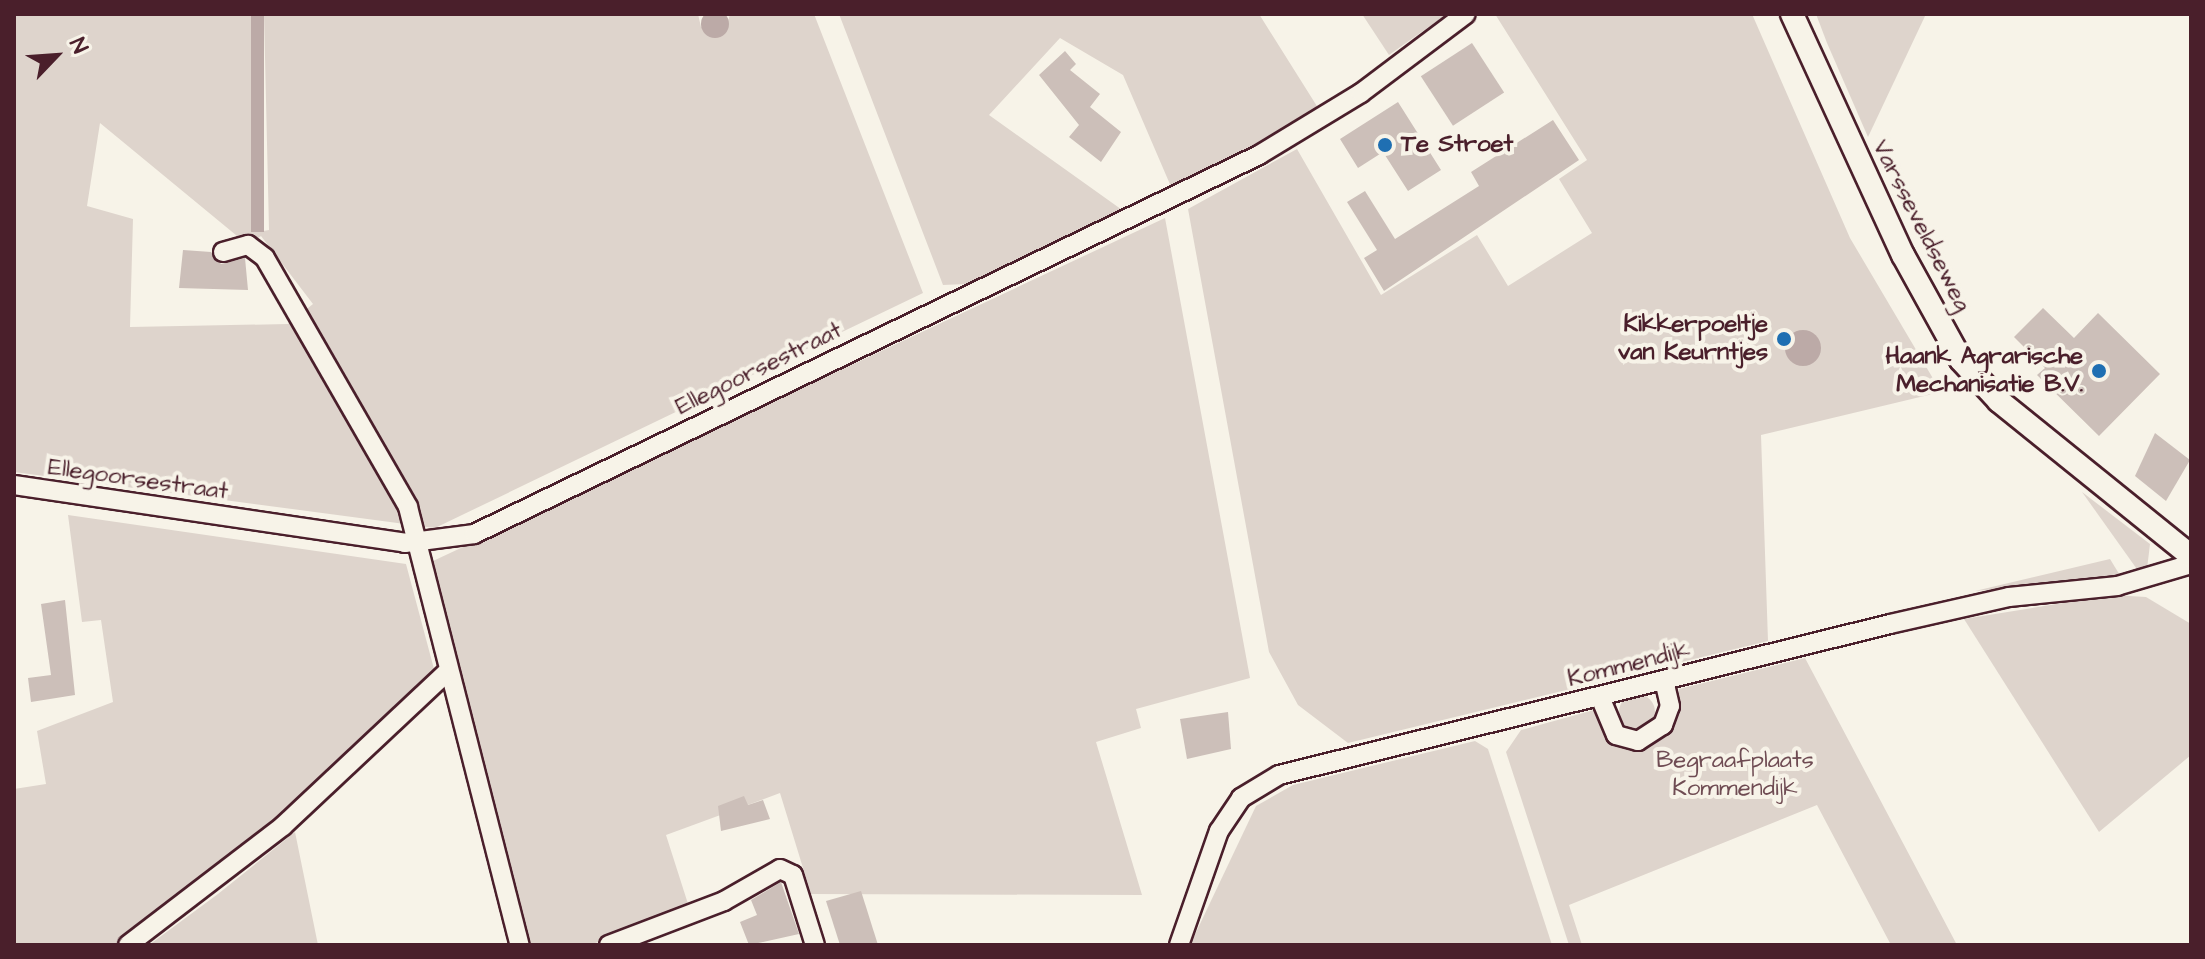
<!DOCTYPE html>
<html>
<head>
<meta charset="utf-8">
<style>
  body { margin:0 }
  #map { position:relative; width:2205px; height:959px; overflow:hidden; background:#f7f3e8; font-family:"Architects Daughter",sans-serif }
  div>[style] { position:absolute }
  .green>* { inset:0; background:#ded4cc }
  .round { border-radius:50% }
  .water>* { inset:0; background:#bcaaa7; transform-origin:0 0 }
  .building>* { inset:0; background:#ccbfb9; transform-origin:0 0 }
  .roads { filter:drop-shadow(2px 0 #4a1f2b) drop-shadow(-2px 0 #4a1f2b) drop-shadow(0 2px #4a1f2b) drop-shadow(0 -2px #4a1f2b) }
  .minor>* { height:18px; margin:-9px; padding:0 9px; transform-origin:9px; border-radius:9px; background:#f7f3e8 }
  .major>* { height:22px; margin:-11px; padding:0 11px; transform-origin:11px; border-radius:11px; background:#f7f3e8 }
  .dots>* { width:22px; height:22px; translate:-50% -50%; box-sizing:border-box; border:4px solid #f7f3e8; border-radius:50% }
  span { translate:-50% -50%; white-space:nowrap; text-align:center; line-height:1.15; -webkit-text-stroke:8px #f7f3e8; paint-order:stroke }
  .poi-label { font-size:24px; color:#4a1f2b; font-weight:700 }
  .left { translate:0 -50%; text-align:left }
  .right { translate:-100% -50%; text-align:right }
  .street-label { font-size:24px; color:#4a1f2b }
  .park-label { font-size:24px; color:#6f4c53 }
  .frame { position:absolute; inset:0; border:16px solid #4a1f2b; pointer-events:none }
  .north { position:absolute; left:16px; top:16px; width:80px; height:80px; -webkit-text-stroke:6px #f7f3e8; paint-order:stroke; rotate:65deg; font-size:22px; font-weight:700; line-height:32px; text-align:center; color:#4a1f2b }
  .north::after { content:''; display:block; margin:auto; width:28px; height:36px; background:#4a1f2b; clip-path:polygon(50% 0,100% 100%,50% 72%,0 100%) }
</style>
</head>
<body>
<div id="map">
  <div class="green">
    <div style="clip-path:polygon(evenodd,14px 14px,251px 14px,258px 232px,269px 230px,264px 14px,698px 14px,701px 27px,726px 30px,730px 14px,814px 14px,923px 293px,435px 528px,14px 472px,14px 14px,100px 123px,248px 245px,261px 236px,313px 304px,288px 324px,130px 327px,133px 219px,87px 206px,100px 123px)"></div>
    <div style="clip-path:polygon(839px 14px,1259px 14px,1320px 111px,1172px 189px,1123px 75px,1060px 38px,989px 115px,1125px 212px,966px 284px,943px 285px)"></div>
    <div style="clip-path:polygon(1362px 14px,1447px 14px,1389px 55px)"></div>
    <div style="clip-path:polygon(1495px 14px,1752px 14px,1850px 238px,1941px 392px,1761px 435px,1768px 641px,1348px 743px,1298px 705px,1269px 652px,1188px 209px,1297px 149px,1381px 295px,1477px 235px,1508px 286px,1592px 233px,1559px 179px,1587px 160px)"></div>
    <div style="clip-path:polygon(1816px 14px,1926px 14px,1868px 137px,1827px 43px)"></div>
    <div style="clip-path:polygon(1165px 218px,1250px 678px,1136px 709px,1141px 728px,1096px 742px,1142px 895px,811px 894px,780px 793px,666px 835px,689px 907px,590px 945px,529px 945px,433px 561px)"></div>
    <div style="clip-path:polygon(2082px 492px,2150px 544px,2147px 569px,2139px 572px)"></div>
    <div style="clip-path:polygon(68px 515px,406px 564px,434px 669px,283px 814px,114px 945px,14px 945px,14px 789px,46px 784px,37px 731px,113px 702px,101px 620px,82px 622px)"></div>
    <div style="clip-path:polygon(2110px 559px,2121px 577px,1975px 591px)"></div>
    <div style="clip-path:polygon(2112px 595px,2146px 597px,2191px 624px,2191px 755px,2099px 832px,1964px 619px)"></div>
    <div style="clip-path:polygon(1805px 658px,1957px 945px,1891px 945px,1817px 805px,1569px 905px,1582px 945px,1569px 945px,1506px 752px,1521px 730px,1594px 710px,1613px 745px,1633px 750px,1671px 726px,1679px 689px)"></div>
    <div class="round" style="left:1619px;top:694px;width:36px;height:36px"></div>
    <div style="clip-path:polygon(1475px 741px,1488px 749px,1552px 945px,1190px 945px,1256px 806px,1293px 785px)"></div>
    <div style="clip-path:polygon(295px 832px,318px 945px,149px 945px,218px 894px)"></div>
  </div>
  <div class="water">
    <div class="round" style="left:701px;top:10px;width:28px;height:28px"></div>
    <div style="left:251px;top:14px;width:13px;height:218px"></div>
    <div class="round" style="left:1785px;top:330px;width:36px;height:36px"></div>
  </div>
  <div class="building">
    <div style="left:1472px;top:43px;width:59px;height:61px;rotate:57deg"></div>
    <div style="clip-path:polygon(1065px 51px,1076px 64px,1070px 70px,1100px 94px,1090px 107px,1121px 132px,1101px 162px,1069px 137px,1079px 125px,1039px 75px)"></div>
    <div style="clip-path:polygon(1398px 102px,1441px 170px,1408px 191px,1383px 152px,1358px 168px,1340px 139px)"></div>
    <div style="clip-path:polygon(1553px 120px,1579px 160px,1384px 291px,1364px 258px,1377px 250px,1347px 202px,1365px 191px,1395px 239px,1479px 186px,1471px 172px)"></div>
    <div style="clip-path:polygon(183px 250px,211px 252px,221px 264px,245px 258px,248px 290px,179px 288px)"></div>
    <div style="clip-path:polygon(2043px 308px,2074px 338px,2098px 313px,2160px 374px,2099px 436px,2037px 375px,2045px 368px,2014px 337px)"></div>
    <div style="clip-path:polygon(2155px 433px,2190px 460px,2166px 501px,2135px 476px)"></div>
    <div style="clip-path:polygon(65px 600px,75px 695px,31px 702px,28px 678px,51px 675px,41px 604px)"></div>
    <div style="clip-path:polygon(1228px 712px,1231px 749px,1187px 759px,1180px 719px)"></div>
    <div style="clip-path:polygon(744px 796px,748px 805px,763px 800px,770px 819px,721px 831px,718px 806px)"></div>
    <div style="clip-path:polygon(781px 882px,799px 934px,749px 945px,740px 922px,757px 915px,751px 900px)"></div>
    <div style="clip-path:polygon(861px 891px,878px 945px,840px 945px,826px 901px)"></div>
  </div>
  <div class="roads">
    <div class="minor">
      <div style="left:223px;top:252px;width:26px;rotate:-16deg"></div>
      <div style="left:248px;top:245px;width:21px;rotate:37deg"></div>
      <div style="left:265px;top:258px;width:287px;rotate:60.1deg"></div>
      <div style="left:408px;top:507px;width:452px;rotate:75.7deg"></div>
      <div style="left:14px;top:485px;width:395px;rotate:8.4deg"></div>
      <div style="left:405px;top:543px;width:70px;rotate:-7.4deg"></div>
      <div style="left:474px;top:534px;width:872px;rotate:-25.77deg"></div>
      <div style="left:1259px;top:155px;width:119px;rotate:-31.3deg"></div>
      <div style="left:1361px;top:93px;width:131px;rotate:-37deg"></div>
      <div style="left:1600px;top:697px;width:41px;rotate:67.2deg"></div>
      <div style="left:1616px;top:735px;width:23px;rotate:15deg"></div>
      <div style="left:1638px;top:741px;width:30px;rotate:-33deg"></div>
      <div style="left:1663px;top:725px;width:20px;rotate:-70deg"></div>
      <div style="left:1670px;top:706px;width:26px;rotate:-103deg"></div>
      <div style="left:128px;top:945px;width:195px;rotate:-37.5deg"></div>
      <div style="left:283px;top:826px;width:225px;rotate:-43.2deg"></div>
      <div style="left:609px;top:945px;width:123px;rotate:-20.9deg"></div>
      <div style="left:724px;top:901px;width:64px;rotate:-29.7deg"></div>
      <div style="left:780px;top:869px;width:14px;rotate:25deg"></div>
      <div style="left:793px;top:875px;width:73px;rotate:72.6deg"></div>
      <div style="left:1179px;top:945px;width:121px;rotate:-70.7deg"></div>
      <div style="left:1219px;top:831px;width:40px;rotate:-56deg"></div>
      <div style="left:1241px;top:798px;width:44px;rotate:-31.2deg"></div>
      <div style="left:1279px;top:775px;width:629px;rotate:-13.88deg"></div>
      <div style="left:1890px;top:624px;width:122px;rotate:-12.8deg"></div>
      <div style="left:2009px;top:597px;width:109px;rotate:-5.8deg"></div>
      <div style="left:2117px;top:586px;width:77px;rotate:-16.6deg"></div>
    </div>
    <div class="major">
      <div style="left:1792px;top:14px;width:265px;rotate:65.3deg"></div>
      <div style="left:1903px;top:255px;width:120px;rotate:61.1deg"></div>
      <div style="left:1961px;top:360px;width:56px;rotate:47.2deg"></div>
      <div style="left:1999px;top:401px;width:247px;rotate:38.9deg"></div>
    </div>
  </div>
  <div class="dots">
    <div style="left:1385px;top:145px;background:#1f6fb2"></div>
    <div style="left:1784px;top:339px;background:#1f6fb2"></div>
    <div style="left:2099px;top:371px;background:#1f6fb2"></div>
  </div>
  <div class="poi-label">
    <span class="left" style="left:1401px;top:145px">Te Stroet</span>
    <span class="right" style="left:1768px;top:339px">Kikkerpoeltje<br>van Keurntjes</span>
    <span class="right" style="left:2083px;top:371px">Haank Agrarische<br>Mechanisatie B.V.</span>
  </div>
  <div class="street-label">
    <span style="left:1921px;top:226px;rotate:63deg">Varsseveldseweg</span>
    <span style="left:759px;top:369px;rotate:-26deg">Ellegoorsestraat</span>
    <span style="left:138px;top:480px;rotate:8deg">Ellegoorsestraat</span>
    <span style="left:1629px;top:665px;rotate:-14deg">Kommendijk</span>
  </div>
  <div class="park-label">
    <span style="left:1735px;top:775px">Begraafplaats<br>Kommendijk</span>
  </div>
  <div class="frame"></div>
  <div class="north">N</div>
</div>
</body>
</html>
